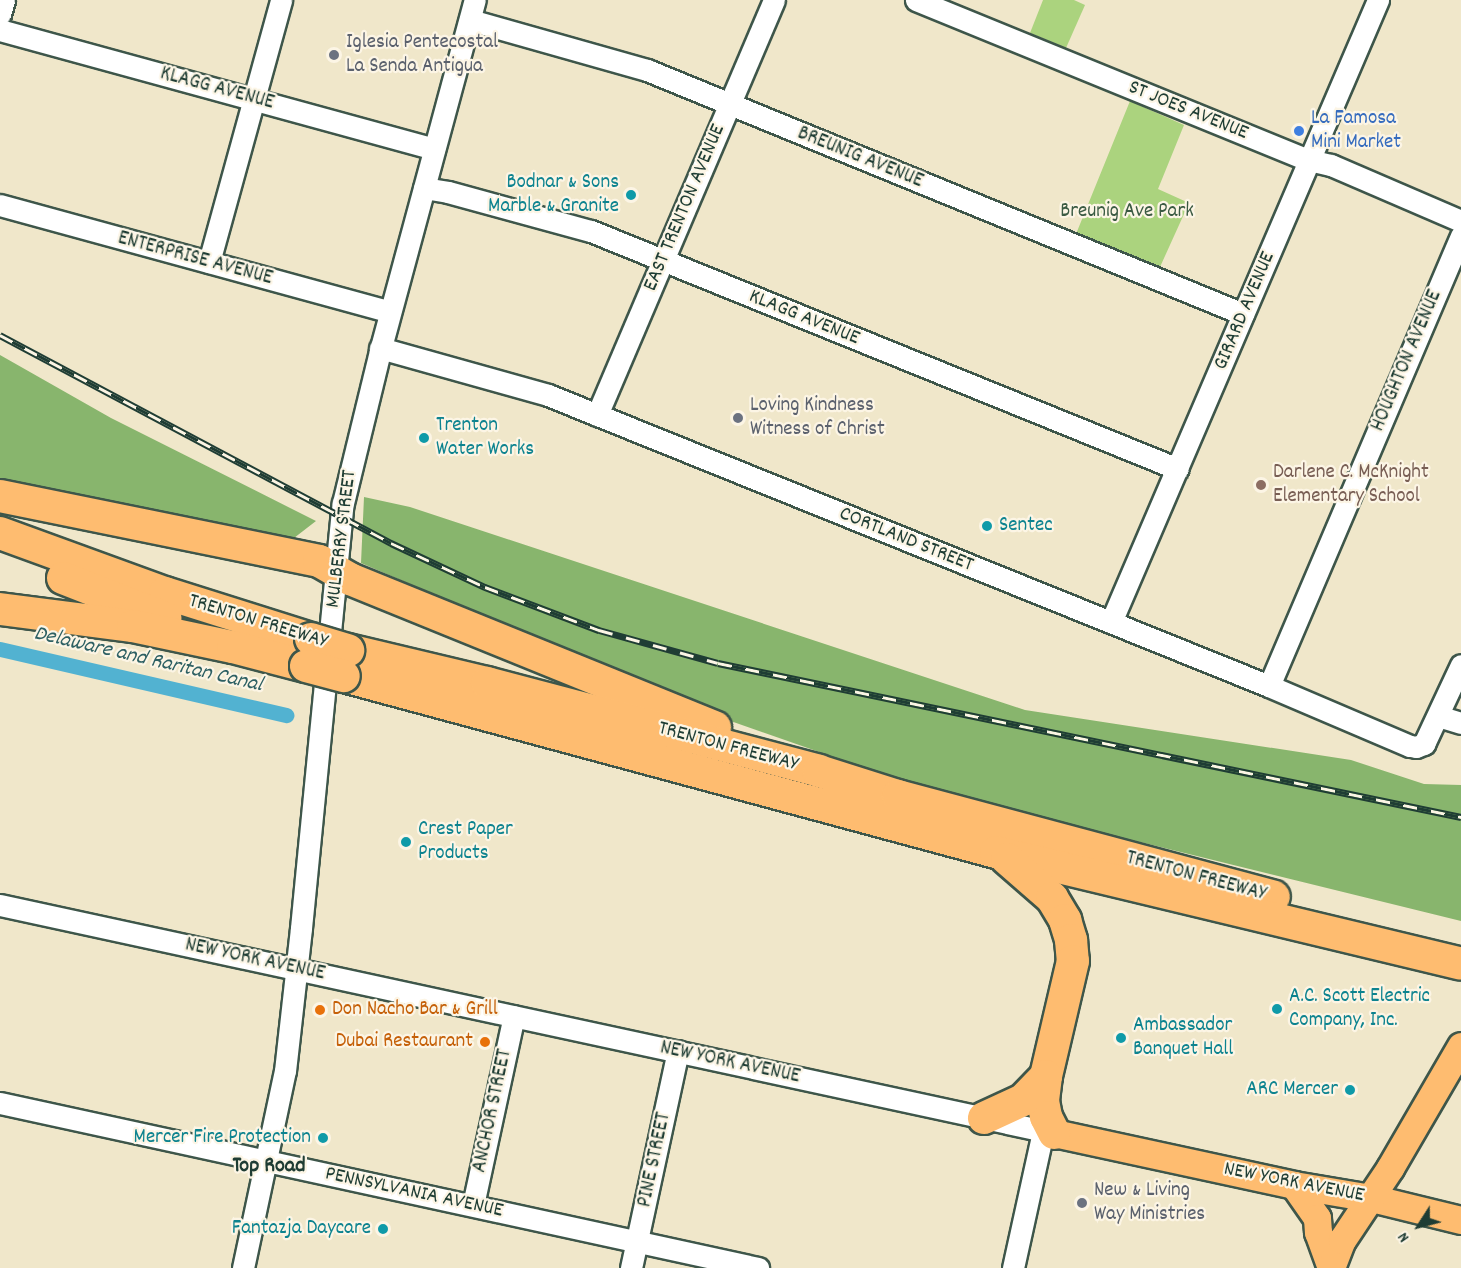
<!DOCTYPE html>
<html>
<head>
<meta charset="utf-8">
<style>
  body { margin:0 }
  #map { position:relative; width:1461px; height:1268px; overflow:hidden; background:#f0e7ca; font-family:Dekko,sans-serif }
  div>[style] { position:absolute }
  .green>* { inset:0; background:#abd37e }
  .forest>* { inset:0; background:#88b56d }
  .canal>* { height:15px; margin:-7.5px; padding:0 7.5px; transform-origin:7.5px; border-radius:7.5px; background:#52b2d1 }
  .roads { filter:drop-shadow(2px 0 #3e564a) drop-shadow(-2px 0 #3e564a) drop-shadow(0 2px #3e564a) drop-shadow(0 -2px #3e564a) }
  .minor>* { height:21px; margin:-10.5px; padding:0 10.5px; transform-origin:10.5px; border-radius:10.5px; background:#fff }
  .major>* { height:27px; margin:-13.5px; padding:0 13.5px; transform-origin:13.5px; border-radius:13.5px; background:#febc70 }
  .highway>* { height:32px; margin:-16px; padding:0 16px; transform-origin:16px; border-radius:16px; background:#febc70 }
  .rail>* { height:7px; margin-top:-3.5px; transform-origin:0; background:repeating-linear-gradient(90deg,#fcf5e5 0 14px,#1f3d34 0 28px); box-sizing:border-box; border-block:2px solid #1f3d34 }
  .bridges { filter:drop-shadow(2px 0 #3e564a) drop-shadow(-2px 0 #3e564a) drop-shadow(0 2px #3e564a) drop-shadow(0 -2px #3e564a) }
  .highway-bridge>* { height:32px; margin:-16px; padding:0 16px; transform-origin:16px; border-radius:16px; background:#febc70 }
  .dots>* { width:16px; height:16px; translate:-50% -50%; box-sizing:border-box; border:3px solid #fcf5e5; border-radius:50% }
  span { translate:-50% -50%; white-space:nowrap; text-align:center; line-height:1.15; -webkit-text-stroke:4.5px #fcf5e5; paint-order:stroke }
  .worship-label { font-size:21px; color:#5b616d }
  .left { translate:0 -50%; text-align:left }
  .street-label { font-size:21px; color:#1f3d34 }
  .shop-label { font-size:21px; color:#366cbe }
  .culture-label { font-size:21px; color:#0d838f }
  .right { translate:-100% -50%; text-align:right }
  .park-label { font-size:21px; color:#3b5b43 }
  .education-label { font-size:21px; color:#785e54 }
  .food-label { font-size:21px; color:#c56008 }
  .water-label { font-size:22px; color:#2e6063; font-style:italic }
  .neighbourhood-label { font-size:22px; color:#1f3d34; font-weight:700 }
  .north { position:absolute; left:1389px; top:1196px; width:60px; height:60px; -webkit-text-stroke:4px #fcf5e5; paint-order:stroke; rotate:234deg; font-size:16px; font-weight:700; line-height:24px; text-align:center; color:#1f3d34 }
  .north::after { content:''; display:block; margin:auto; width:21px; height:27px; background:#1f3d34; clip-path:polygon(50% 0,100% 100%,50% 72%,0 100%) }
</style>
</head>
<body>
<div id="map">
  <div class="green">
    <div style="clip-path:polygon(1043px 0,1074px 0,1085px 5px,1066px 48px,1030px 33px)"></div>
    <div style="clip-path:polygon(1130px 101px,1184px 125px,1158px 189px,1189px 203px,1160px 267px,1076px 234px)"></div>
  </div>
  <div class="forest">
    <div style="clip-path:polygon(0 355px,111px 418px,316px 521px,294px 538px,131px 514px,0 487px)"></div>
    <div style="clip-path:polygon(364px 497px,410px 507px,1025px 710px,1351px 760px,1424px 784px,1461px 785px,1461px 921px,925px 789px,722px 718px,361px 563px)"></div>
  </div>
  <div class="canal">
    <div style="left:0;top:649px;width:294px;rotate:13deg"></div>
  </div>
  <div class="roads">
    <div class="minor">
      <div style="left:916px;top:0;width:424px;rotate:22.2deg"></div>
      <div style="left:1309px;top:160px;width:23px;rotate:13deg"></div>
      <div style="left:1331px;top:165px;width:142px;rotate:23.3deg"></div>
      <div style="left:0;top:14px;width:15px;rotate:-74deg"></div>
      <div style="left:470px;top:20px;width:184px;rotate:15.8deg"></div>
      <div style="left:647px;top:70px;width:644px;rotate:22.26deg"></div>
      <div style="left:0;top:30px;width:450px;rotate:15.3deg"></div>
      <div style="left:424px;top:188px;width:24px;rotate:9deg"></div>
      <div style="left:448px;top:192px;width:148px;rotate:15.3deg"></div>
      <div style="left:591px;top:231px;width:633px;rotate:22.07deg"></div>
      <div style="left:0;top:205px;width:404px;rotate:15.3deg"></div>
      <div style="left:209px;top:262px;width:272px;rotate:-74.6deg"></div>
      <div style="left:380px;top:348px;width:174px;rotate:15.6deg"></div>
      <div style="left:548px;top:395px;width:778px;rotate:21.98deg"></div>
      <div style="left:1269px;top:686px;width:153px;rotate:23.1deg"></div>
      <div style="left:1410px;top:746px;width:6px;rotate:9deg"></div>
      <div style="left:1416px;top:747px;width:9px;rotate:-21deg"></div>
      <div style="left:1424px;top:744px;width:87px;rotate:-64.9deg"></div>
      <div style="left:597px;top:415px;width:451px;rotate:-66.9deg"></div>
      <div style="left:1111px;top:622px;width:677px;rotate:-66.77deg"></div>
      <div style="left:1269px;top:686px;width:490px;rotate:-66.9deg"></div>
      <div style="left:1438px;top:716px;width:24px;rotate:17deg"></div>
      <div style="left:0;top:905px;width:1078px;rotate:12.21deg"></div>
      <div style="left:0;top:1103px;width:776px;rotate:12.28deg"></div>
      <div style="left:473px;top:1205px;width:193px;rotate:-77.8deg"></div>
      <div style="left:243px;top:1268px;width:201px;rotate:-78deg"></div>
      <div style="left:285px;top:1071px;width:144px;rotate:-83.6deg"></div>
      <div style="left:301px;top:928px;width:427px;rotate:-84.4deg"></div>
      <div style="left:343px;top:503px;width:156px;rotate:-76.3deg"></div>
      <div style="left:380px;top:351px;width:364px;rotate:-74.9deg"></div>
      <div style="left:631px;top:1268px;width:222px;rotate:-77.8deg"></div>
      <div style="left:1013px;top:1268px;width:140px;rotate:-77.6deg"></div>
    </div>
    <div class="major">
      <div style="left:1054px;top:1133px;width:246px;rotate:12.2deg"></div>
      <div style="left:1294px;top:1185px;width:78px;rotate:9.6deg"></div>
      <div style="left:1371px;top:1198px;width:93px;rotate:13.7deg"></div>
      <div style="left:1294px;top:1185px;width:40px;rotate:55.1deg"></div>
      <div style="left:1317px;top:1218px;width:14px;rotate:86deg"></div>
      <div style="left:1318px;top:1232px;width:37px;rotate:70deg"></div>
      <div style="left:1331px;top:1268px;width:30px;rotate:-69deg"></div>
      <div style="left:1342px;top:1240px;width:87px;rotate:-56.3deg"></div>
      <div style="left:1390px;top:1168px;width:141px;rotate:-59.8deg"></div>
    </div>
    <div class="highway">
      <div style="left:0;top:496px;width:326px;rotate:11.5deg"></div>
      <div style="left:319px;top:561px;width:36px;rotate:30deg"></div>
      <div style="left:350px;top:579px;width:394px;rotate:22.1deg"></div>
      <div style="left:0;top:533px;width:176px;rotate:20deg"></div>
      <div style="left:165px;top:593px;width:153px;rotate:17.5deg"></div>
      <div style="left:63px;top:578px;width:110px;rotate:21.4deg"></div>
      <div style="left:0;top:609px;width:134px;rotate:7.3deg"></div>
      <div style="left:133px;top:626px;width:102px;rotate:11.9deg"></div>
      <div style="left:233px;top:647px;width:75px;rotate:14.6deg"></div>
      <div style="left:348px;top:650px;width:143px;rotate:13.4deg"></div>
      <div style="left:487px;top:683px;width:343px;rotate:14.8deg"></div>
      <div style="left:819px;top:771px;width:83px;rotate:17.6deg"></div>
      <div style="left:898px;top:796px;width:389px;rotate:15deg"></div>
      <div style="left:344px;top:676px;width:675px;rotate:15.11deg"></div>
      <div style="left:996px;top:852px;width:478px;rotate:13.5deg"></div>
      <div style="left:1007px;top:859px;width:60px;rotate:40.9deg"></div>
      <div style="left:1052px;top:898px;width:26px;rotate:59deg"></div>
      <div style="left:1065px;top:920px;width:21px;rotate:73deg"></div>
      <div style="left:1071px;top:940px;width:21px;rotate:85deg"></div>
      <div style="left:1073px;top:961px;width:118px;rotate:103.2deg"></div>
      <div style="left:1046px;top:1076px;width:25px;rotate:97deg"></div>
      <div style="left:1043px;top:1101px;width:16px;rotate:79deg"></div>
      <div style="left:1046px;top:1117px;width:18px;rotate:63deg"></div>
      <div style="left:984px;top:1118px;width:43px;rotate:-24.8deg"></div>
      <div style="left:1023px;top:1100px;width:33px;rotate:-46deg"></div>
    </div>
  </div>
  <div class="rail">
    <div style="left:0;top:335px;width:443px;rotate:28deg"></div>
    <div style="left:391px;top:543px;width:104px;rotate:25.1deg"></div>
    <div style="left:485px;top:587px;width:122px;rotate:20.7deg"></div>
    <div style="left:599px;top:630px;width:123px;rotate:15.5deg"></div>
    <div style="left:718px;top:663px;width:759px;rotate:11.71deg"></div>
  </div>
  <div class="bridges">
    <div class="highway-bridge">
      <div style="left:311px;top:639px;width:39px;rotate:17deg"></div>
      <div style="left:306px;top:666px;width:39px;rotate:15deg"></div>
    </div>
  </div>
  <div class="dots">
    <div style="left:334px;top:55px;background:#6b7280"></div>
    <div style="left:1299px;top:131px;background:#3f7fe0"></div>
    <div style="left:631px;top:195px;background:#0f9aa8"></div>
    <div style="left:738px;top:418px;background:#6b7280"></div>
    <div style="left:424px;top:438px;background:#0f9aa8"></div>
    <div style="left:1261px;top:485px;background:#8d6e63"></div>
    <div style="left:987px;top:526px;background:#0f9aa8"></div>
    <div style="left:406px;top:842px;background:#0f9aa8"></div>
    <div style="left:1277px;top:1009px;background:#0f9aa8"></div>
    <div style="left:320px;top:1010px;background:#e8710a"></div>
    <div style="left:1121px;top:1038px;background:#0f9aa8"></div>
    <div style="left:485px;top:1042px;background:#e8710a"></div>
    <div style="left:1350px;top:1090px;background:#0f9aa8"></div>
    <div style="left:323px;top:1138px;background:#0f9aa8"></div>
    <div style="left:1082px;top:1203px;background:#6b7280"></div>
    <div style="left:383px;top:1229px;background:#0f9aa8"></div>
  </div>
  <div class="worship-label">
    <span class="left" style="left:346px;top:55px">Iglesia Pentecostal<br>La Senda Antigua</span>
    <span class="left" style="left:750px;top:418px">Loving Kindness<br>Witness of Christ</span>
    <span class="left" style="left:1094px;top:1203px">New &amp; Living<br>Way Ministries</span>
  </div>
  <div class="street-label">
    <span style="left:217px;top:89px;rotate:15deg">KLAGG AVENUE</span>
    <span style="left:1188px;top:111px;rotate:22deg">ST JOES AVENUE</span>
    <span style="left:860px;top:158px;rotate:22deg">BREUNIG AVENUE</span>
    <span style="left:685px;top:208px;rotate:-67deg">EAST TRENTON AVENUE</span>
    <span style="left:195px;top:259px;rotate:15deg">ENTERPRISE AVENUE</span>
    <span style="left:1245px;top:311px;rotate:-67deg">GIRARD AVENUE</span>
    <span style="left:804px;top:318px;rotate:22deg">KLAGG AVENUE</span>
    <span style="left:1407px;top:361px;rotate:-67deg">HOUGHTON AVENUE</span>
    <span style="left:342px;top:539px;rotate:-83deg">MULBERRY STREET</span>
    <span style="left:906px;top:540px;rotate:22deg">CORTLAND STREET</span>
    <span style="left:258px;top:622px;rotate:17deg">TRENTON FREEWAY</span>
    <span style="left:728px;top:747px;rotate:15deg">TRENTON FREEWAY</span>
    <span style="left:1196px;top:877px;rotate:15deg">TRENTON FREEWAY</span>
    <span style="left:255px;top:960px;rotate:12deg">NEW YORK AVENUE</span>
    <span style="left:730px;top:1063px;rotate:12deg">NEW YORK AVENUE</span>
    <span style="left:493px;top:1111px;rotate:-78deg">ANCHOR STREET</span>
    <span style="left:655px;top:1160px;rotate:-78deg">PINE STREET</span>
    <span style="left:1294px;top:1183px;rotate:11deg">NEW YORK AVENUE</span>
    <span style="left:414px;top:1193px;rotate:12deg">PENNSYLVANIA AVENUE</span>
  </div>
  <div class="shop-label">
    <span class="left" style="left:1311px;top:131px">La Famosa<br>Mini Market</span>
  </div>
  <div class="culture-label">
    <span class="right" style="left:619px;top:195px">Bodnar &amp; Sons<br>Marble &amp; Granite</span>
    <span class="left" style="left:436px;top:438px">Trenton<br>Water Works</span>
    <span class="left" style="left:999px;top:526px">Sentec</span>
    <span class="left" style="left:418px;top:842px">Crest Paper<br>Products</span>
    <span class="left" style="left:1289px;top:1009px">A.C. Scott Electric<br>Company, Inc.</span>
    <span class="left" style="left:1133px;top:1038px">Ambassador<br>Banquet Hall</span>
    <span class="right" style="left:1338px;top:1090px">ARC Mercer</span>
    <span class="right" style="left:311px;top:1138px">Mercer Fire Protection</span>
    <span class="right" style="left:371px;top:1229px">Fantazja Daycare</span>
  </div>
  <div class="park-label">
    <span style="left:1127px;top:212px">Breunig Ave Park</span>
  </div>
  <div class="education-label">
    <span class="left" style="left:1273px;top:485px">Darlene C. McKnight<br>Elementary School</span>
  </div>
  <div class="food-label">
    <span class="left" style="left:332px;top:1010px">Don Nacho Bar &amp; Grill</span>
    <span class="right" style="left:473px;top:1042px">Dubai Restaurant</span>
  </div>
  <div class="water-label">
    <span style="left:148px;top:660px;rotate:13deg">Delaware and Raritan Canal</span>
  </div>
  <div class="neighbourhood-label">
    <span style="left:269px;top:1167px">Top Road</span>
  </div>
  <div class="north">N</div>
</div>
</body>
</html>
